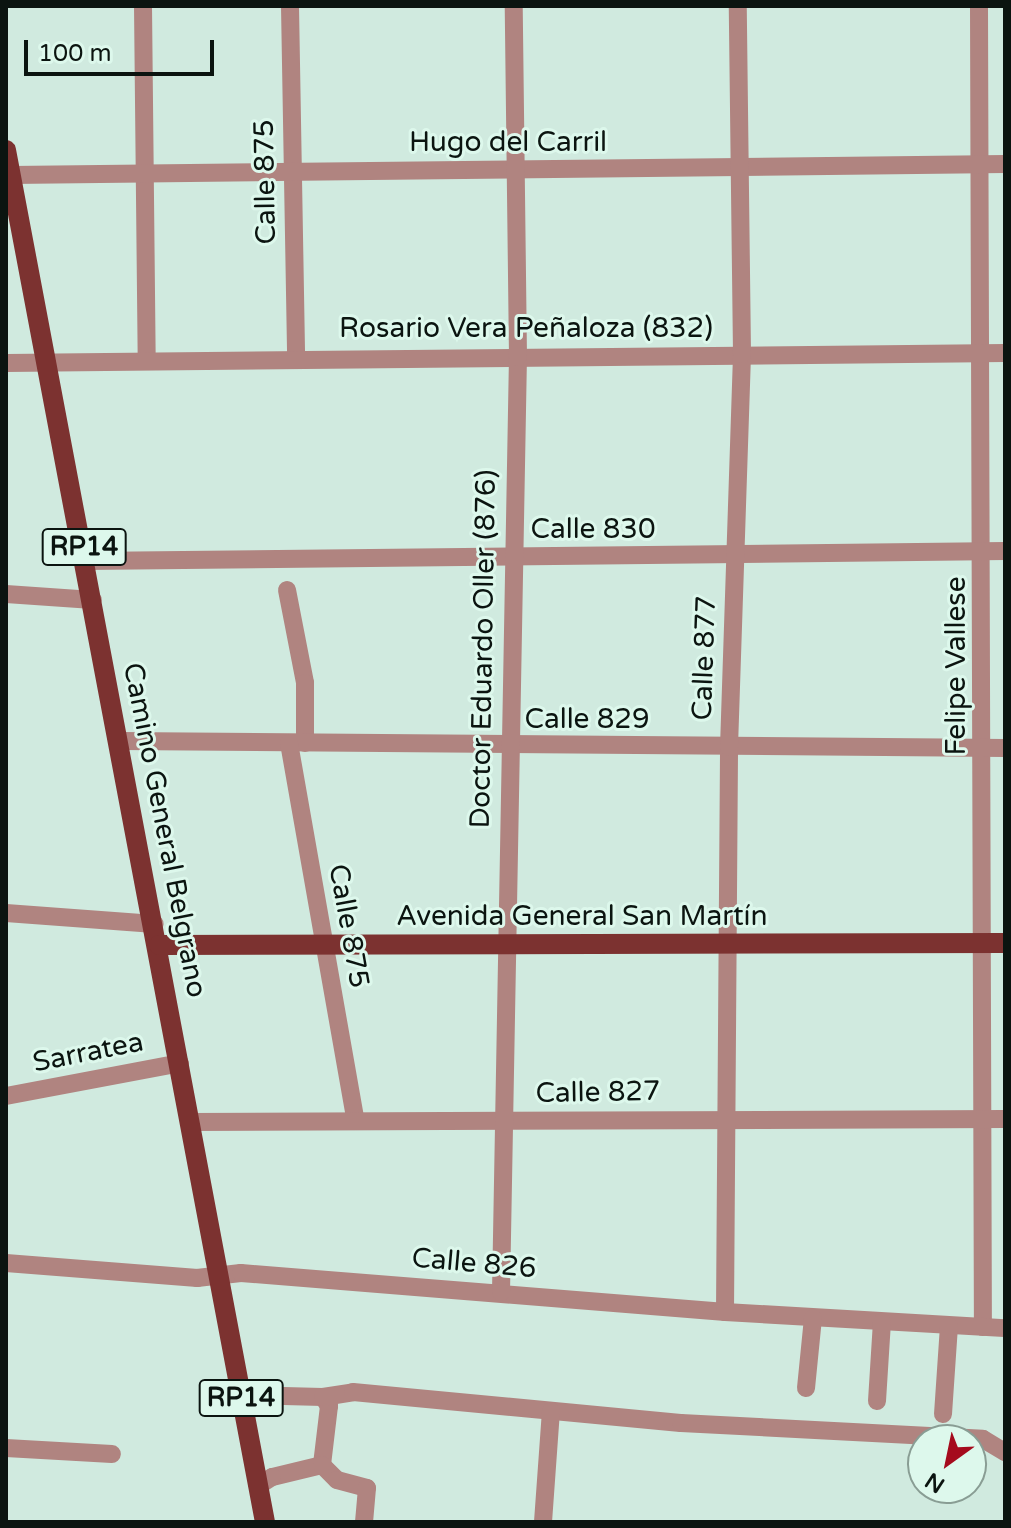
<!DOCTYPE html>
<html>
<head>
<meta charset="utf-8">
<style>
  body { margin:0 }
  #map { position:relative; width:1011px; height:1528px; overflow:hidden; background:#d0eadf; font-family:"Varela Round",sans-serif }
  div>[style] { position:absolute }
  .minor>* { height:18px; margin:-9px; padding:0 9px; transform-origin:9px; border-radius:9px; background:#b08480 }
  .major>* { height:20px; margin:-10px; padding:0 10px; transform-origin:10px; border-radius:10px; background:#7c3230 }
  span { translate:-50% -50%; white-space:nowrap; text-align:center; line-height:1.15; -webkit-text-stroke:6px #ddf8ec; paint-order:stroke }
  .shield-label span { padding:2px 6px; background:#ddf8ec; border:2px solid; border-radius:6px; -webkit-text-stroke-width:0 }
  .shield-label { font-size:26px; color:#0b1410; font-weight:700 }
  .street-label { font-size:28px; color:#0b1410 }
  .frame { position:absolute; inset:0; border:8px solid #0b1410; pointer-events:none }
  .north { position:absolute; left:907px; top:1424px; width:80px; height:80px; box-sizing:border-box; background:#ddf8ec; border:2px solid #899d94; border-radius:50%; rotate:213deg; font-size:22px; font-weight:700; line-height:32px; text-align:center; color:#0b1410 }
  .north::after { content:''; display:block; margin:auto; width:28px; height:36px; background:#a50b1d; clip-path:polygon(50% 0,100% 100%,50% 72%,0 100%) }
  .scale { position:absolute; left:24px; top:40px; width:190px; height:36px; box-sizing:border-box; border:4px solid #0b1410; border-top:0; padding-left:10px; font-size:24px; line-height:28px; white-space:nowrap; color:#0b1410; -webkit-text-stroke:6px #ddf8ec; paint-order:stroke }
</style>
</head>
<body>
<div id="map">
  <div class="minor">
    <div style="left:143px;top:6px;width:354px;rotate:89.4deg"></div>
    <div style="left:290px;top:6px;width:351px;rotate:89deg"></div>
    <div style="left:979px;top:6px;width:1321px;rotate:89.83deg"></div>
    <div style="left:11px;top:175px;width:994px;rotate:-0.63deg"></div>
    <div style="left:6px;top:363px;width:999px;rotate:-0.57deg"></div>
    <div style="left:86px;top:561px;width:919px;rotate:-0.62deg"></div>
    <div style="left:287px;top:590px;width:95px;rotate:79deg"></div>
    <div style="left:305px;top:683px;width:60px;rotate:90deg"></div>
    <div style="left:6px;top:594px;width:87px;rotate:3.9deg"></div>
    <div style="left:121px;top:741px;width:884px;rotate:0.45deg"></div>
    <div style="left:289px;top:743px;width:382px;rotate:80deg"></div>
    <div style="left:6px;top:913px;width:149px;rotate:4.2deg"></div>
    <div style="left:6px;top:1096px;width:177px;rotate:-10.7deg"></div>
    <div style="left:191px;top:1122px;width:814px;rotate:-0.21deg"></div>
    <div style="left:6px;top:1263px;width:192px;rotate:4.5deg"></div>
    <div style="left:197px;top:1278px;width:44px;rotate:-6.5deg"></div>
    <div style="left:241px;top:1273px;width:486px;rotate:4.6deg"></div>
    <div style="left:725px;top:1312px;width:280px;rotate:3.3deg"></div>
    <div style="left:501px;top:1292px;width:935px;rotate:-88.96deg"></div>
    <div style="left:518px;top:357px;width:351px;rotate:-90.7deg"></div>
    <div style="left:725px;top:1312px;width:565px;rotate:-89.59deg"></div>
    <div style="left:729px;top:747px;width:393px;rotate:-88.1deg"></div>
    <div style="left:742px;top:354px;width:348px;rotate:-90.7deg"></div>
    <div style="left:806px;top:1388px;width:70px;rotate:-84.3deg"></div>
    <div style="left:240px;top:1395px;width:83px;rotate:1.4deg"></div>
    <div style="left:323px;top:1397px;width:11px;rotate:56deg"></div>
    <div style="left:329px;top:1406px;width:59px;rotate:96.8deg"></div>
    <div style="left:322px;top:1465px;width:51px;rotate:166.5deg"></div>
    <div style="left:272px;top:1477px;width:17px;rotate:147deg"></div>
    <div style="left:323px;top:1397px;width:30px;rotate:-9deg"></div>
    <div style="left:353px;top:1392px;width:329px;rotate:5.4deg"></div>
    <div style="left:681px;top:1423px;width:302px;rotate:3deg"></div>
    <div style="left:983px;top:1439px;width:26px;rotate:31deg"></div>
    <div style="left:877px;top:1401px;width:79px;rotate:-86.4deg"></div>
    <div style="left:943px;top:1414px;width:88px;rotate:-86.1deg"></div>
    <div style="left:6px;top:1448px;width:106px;rotate:3.2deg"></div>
    <div style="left:322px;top:1465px;width:21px;rotate:45deg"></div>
    <div style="left:337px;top:1480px;width:31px;rotate:15deg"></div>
    <div style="left:367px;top:1488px;width:34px;rotate:95deg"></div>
    <div style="left:543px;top:1522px;width:111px;rotate:-85.9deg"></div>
  </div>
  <div class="major">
    <div style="left:6px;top:150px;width:1396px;rotate:79.31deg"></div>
    <div style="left:159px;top:945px;width:846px;rotate:-0.14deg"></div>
  </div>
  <div class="shield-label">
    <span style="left:84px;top:547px">RP14</span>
    <span style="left:241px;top:1398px">RP14</span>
  </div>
  <div class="street-label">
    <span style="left:508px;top:142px">Hugo del Carril</span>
    <span style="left:265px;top:182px;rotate:-91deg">Calle 875</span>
    <span style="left:526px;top:328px">Rosario Vera Peñaloza (832)</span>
    <span style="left:593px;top:529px">Calle 830</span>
    <span style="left:483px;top:649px;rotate:-89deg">Doctor Eduardo Oller (876)</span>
    <span style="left:704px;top:658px;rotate:-88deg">Calle 877</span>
    <span style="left:956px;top:666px;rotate:-90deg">Felipe Vallese</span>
    <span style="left:587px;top:719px">Calle 829</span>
    <span style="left:165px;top:830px;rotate:79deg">Camino General Belgrano</span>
    <span style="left:582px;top:916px">Avenida General San Martín</span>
    <span style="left:349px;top:926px;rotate:80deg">Calle 875</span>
    <span style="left:88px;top:1052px;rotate:-11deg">Sarratea</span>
    <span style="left:598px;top:1092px;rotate:-1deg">Calle 827</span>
    <span style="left:474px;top:1263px;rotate:5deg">Calle 826</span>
  </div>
  <div class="frame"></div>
  <div class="north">N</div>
  <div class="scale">100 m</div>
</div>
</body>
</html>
